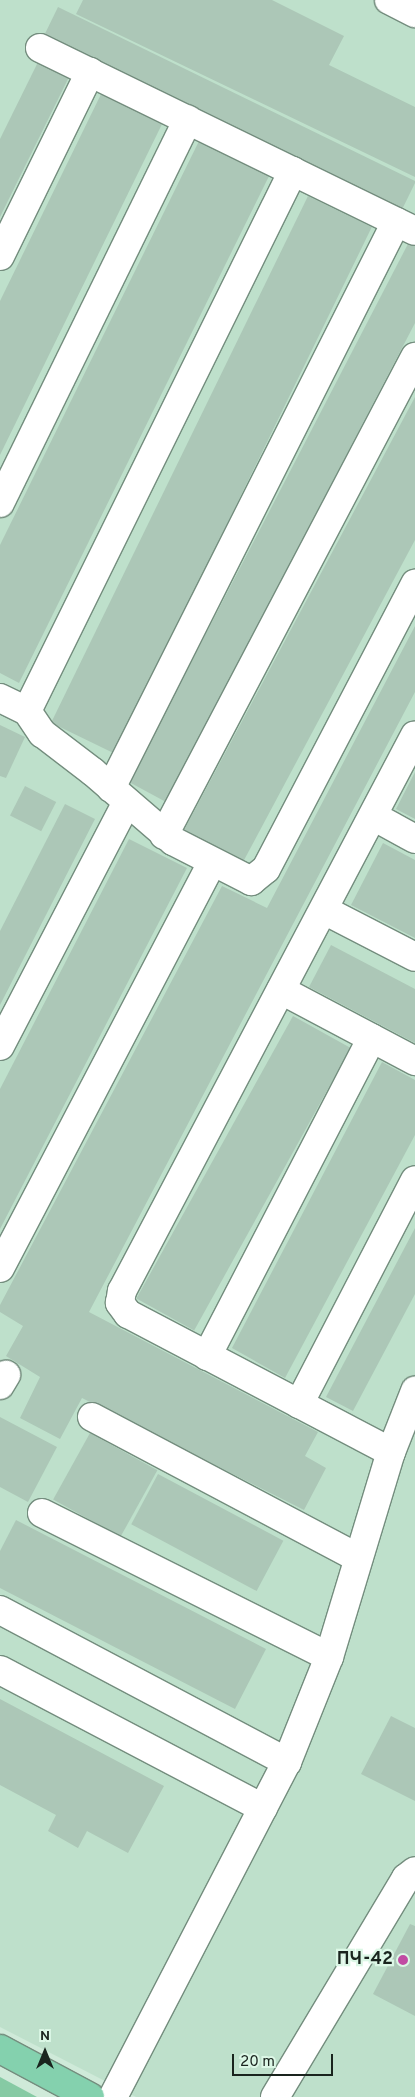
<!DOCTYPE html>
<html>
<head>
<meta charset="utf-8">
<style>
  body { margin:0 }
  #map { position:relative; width:415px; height:2097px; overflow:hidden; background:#cfead9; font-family:Overpass,sans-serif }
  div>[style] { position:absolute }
  .built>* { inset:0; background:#bee0cb }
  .green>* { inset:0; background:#86caa4 }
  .building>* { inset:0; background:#acc7b7; transform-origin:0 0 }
  .roads { filter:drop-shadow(1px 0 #748d7e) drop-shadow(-1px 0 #748d7e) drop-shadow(0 1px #748d7e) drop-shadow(0 -1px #748d7e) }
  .minor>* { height:28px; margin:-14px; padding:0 14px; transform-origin:14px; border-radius:14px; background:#fff }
  .major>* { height:28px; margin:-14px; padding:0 14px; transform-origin:14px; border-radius:14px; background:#84d1ae }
  .dots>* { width:14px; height:14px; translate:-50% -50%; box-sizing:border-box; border:2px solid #dcf7e6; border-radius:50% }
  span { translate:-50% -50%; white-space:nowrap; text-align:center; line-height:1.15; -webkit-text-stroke:4.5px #dcf7e6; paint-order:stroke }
  .poi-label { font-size:18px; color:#1a241e; font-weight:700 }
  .right { translate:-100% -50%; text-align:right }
  .north { position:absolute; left:20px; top:2027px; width:50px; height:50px; -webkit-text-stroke:4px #dcf7e6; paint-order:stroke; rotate:0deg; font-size:14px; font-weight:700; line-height:20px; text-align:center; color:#1a241e }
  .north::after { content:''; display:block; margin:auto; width:18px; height:22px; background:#1a241e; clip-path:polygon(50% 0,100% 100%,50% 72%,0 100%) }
  .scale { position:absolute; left:232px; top:2054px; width:101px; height:22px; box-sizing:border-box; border:2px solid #1a241e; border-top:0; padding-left:6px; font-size:15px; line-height:18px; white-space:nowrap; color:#1a241e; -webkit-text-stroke:4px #dcf7e6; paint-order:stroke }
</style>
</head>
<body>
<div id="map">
  <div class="built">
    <div style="clip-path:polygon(0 0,415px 0,415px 2097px,136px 2097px,0 2027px)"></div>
  </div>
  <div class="green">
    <div style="clip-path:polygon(0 2077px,37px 2097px,0 2097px)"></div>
  </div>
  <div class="building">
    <div style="clip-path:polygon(83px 0,272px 0,344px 36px,329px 65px,415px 107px,415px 177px,76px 14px)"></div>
    <div style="left:58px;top:7px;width:398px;height:32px;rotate:26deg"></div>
    <div style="clip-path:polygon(38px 62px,69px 77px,0 217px,0 139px)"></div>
    <div style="clip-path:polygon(104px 88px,165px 118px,0 455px,0 301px)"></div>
    <div style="clip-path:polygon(201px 137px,271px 172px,19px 683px,0 673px,0 545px)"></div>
    <div style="left:308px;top:196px;width:71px;height:586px;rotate:26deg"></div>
    <div style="clip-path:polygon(410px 240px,415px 243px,415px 323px,166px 802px,129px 782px)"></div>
    <div style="clip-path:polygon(415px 397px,415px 540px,243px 862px,184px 830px)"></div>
    <div style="clip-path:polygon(415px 626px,415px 692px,89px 1312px,318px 1432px,305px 1456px,326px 1468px,304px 1510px,82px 1398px,60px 1439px,20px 1418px,40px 1377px,6px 1356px,23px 1326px,0 1312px,0 1305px,222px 886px,267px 908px)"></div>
    <div style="clip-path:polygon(0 725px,25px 737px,6px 778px,0 776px)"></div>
    <div style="clip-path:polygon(415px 772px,415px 819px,396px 809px)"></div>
    <div style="left:25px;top:786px;width:35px;height:33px;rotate:27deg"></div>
    <div style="clip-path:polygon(65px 804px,95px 819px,0 1005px,0 931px)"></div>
    <div style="clip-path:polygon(129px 839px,187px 868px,0 1229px,0 1089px)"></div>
    <div style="clip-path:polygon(383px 843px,415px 860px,415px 938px,351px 905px)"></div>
    <div style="clip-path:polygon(331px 945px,415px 989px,415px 1043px,309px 987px)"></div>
    <div style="left:293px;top:1016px;width:66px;height:323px;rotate:29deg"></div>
    <div style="clip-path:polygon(382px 1062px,415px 1080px,415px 1135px,285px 1378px,232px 1348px)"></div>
    <div style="clip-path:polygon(415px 1228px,415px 1294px,353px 1411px,326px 1397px)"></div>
    <div style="clip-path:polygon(0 1417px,57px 1447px,28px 1502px,0 1487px)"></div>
    <div style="left:90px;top:1433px;width:77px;height:76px;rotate:29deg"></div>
    <div style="left:158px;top:1474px;width:142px;height:57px;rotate:28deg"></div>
    <div style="clip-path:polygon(16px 1520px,266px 1649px,235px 1709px,0 1588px,0 1551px)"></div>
    <div style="clip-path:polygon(0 1699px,164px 1786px,128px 1853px,87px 1831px,78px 1848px,48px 1831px,56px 1815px,0 1785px)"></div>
    <div style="clip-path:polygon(391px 1716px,415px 1728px,415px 1801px,361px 1774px)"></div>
    <div style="clip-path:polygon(410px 1924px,415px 1926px,415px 2016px,373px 1994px)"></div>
  </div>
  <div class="roads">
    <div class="minor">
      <div style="left:389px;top:0;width:29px;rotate:27deg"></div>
      <div style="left:40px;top:48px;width:417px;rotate:26deg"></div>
      <div style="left:0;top:256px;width:205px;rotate:-63.9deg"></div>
      <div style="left:0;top:503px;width:427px;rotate:-63.9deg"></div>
      <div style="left:0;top:698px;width:30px;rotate:26deg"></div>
      <div style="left:27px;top:711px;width:27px;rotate:56deg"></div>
      <div style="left:42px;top:733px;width:64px;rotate:37.4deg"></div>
      <div style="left:93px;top:772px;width:106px;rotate:40.8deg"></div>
      <div style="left:173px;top:841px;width:88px;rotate:27.1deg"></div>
      <div style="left:251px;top:881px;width:19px;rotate:-39deg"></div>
      <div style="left:266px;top:869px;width:322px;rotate:-62.4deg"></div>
      <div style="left:27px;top:711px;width:602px;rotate:-63.78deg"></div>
      <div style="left:111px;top:788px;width:634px;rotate:-63.27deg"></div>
      <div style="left:373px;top:816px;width:48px;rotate:28.7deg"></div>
      <div style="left:164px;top:835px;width:540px;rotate:-62.3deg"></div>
      <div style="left:324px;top:910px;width:102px;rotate:27.3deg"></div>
      <div style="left:281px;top:990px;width:152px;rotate:27.9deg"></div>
      <div style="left:0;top:1046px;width:275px;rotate:-62.5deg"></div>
      <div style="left:0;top:1268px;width:458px;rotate:-62.4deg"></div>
      <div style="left:207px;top:1356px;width:358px;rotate:-62.6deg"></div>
      <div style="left:0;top:1385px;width:12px;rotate:-59deg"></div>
      <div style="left:299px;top:1404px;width:252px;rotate:-62.6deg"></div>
      <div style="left:92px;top:1417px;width:301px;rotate:27.9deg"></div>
      <div style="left:391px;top:1452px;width:66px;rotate:-68.5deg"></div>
      <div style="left:42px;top:1513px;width:321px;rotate:26.6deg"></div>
      <div style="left:0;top:1610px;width:325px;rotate:27.9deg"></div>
      <div style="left:0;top:1670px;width:297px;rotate:27.7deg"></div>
      <div style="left:113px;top:2097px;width:377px;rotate:-62.6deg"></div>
      <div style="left:287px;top:1762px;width:113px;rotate:-68.2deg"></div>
      <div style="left:329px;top:1657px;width:214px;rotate:-73.2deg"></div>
      <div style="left:391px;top:1452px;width:297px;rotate:-152.3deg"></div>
      <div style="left:128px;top:1314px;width:14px;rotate:-126deg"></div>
      <div style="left:120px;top:1303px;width:12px;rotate:-81deg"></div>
      <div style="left:122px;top:1291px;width:628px;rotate:-62.21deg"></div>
      <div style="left:275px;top:2097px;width:255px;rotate:-59.1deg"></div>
      <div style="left:406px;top:1878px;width:11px;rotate:-38deg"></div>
    </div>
    <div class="major">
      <div style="left:0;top:2049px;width:102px;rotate:28.1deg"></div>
    </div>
  </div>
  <div class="dots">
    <div style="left:403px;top:1960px;background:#c14ba3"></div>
  </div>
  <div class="poi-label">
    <span class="right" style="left:393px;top:1960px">ПЧ-42</span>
  </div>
  <div class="north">N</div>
  <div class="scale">20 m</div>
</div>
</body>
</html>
